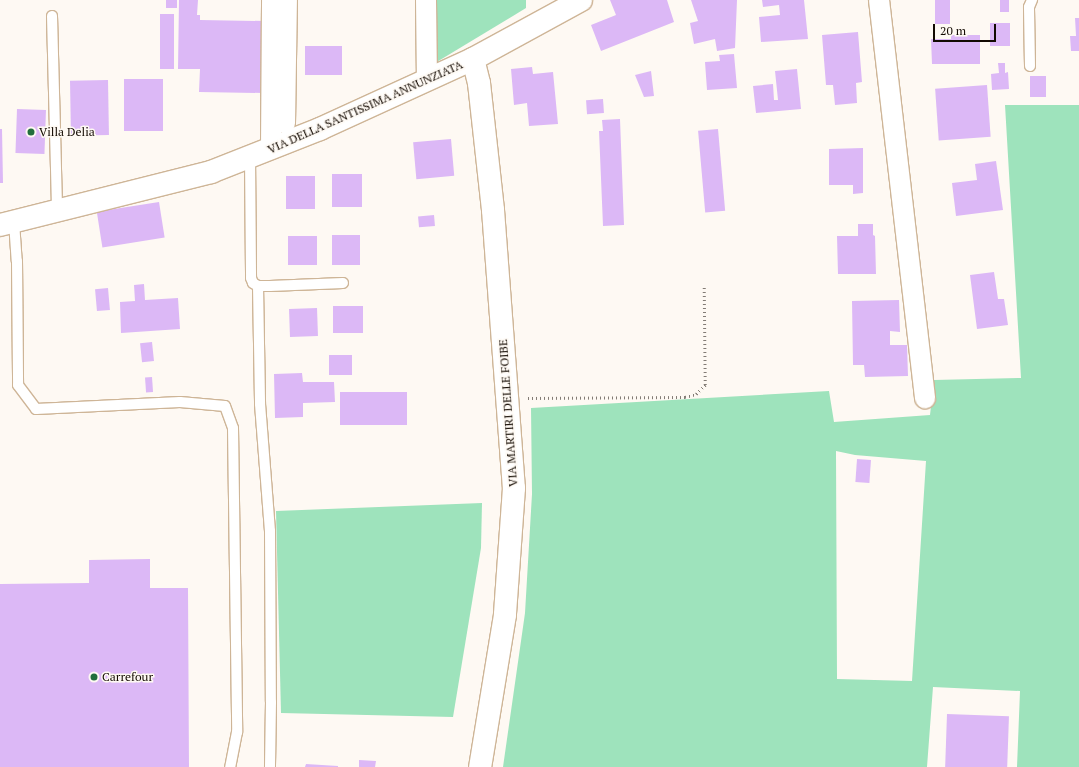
<!DOCTYPE html>
<html>
<head>
<meta charset="utf-8">
<style>
  body { margin:0 }
  #map { position:relative; width:1079px; height:767px; overflow:hidden; background:#fef9f3; font-family:"PT Serif",serif }
  div>[style] { position:absolute }
  .green>* { inset:0; background:#9ee3bc }
  .building>* { inset:0; background:#dcb8f6; transform-origin:0 0 }
  .path>* { height:2.5px; margin-top:-1.25px; transform-origin:0; background:repeating-linear-gradient(90deg,#837c75 0 1px,transparent 0 4px) }
  .roads { filter:drop-shadow(1px 0 #ceb597) drop-shadow(-1px 0 #ceb597) drop-shadow(0 1px #ceb597) drop-shadow(0 -1px #ceb597) }
  .service>* { height:10px; margin:-5px; padding:0 5px; transform-origin:5px; border-radius:5px; background:#fff }
  .minor>* { height:20px; margin:-10px; padding:0 10px; transform-origin:10px; border-radius:10px; background:#fff }
  .tertiary>* { height:22px; margin:-11px; padding:0 11px; transform-origin:11px; border-radius:11px; background:#fff }
  .dots>* { width:11px; height:11px; translate:-50% -50%; box-sizing:border-box; border:2px solid #fef9f3; border-radius:50% }
  span { translate:-50% -50%; white-space:nowrap; text-align:center; line-height:1.15; -webkit-text-stroke:3px #fef9f3; paint-order:stroke }
  .street-label { font-size:12px; color:#130a02 }
  .poi-label { font-size:12px; color:#130a02 }
  .left { translate:0 -50%; text-align:left }
  .scale { position:absolute; left:933px; top:24px; width:63px; height:18px; box-sizing:border-box; border:2px solid #130a02; border-top:0; padding-left:5px; font-size:12px; line-height:14px; white-space:nowrap; color:#130a02; -webkit-text-stroke:3px #fef9f3; paint-order:stroke }
</style>
</head>
<body>
<div id="map">
  <div class="green">
    <div style="clip-path:polygon(434px 0,526px 0,526px 8px,435px 63px)"></div>
    <div style="clip-path:polygon(evenodd,1005px 105px,1079px 105px,1079px 767px,1017px 767px,1020px 691px,933px 687px,927px 767px,503px 767px,525px 613px,532px 494px,531px 408px,829px 391px,834px 422px,930px 415px,934px 380px,1021px 378px,1005px 105px,836px 451px,855px 455px,926px 461px,912px 681px,837px 679px,836px 451px)"></div>
    <div style="clip-path:polygon(482px 503px,481px 548px,453px 717px,281px 713px,276px 511px)"></div>
  </div>
  <div class="building">
    <div style="left:166px;top:0;width:11px;height:8px"></div>
    <div style="clip-path:polygon(179px 0,198px 0,197px 15px,200px 15px,200px 20px,264px 21px,263px 93px,199px 92px,200px 69px,178px 69px)"></div>
    <div style="clip-path:polygon(610px 0,667px 0,674px 22px,601px 51px,591px 25px,616px 15px)"></div>
    <div style="clip-path:polygon(691px 0,737px 0,735px 48px,717px 51px,715px 39px,694px 44px,690px 23px,698px 21px)"></div>
    <div style="clip-path:polygon(762px 0,804px 0,808px 39px,761px 42px,759px 17px,780px 15px,779px 5px,763px 7px)"></div>
    <div style="left:935px;top:0;width:15px;height:24px"></div>
    <div style="left:1000px;top:0;width:9px;height:12px"></div>
    <div style="left:160px;top:14px;width:14px;height:55px"></div>
    <div style="clip-path:polygon(1075px 18px,1079px 18px,1079px 51px,1071px 51px,1070px 36px,1076px 36px)"></div>
    <div style="left:990px;top:23px;width:20px;height:23px"></div>
    <div style="clip-path:polygon(858px 32px,862px 82px,856px 83px,857px 103px,835px 105px,833px 85px,826px 85px,822px 35px)"></div>
    <div style="clip-path:polygon(951px 35px,980px 35px,980px 64px,932px 64px,931px 39px,951px 39px)"></div>
    <div style="left:342px;top:46px;width:29px;height:37px;rotate:90deg"></div>
    <div style="clip-path:polygon(734px 54px,737px 88px,707px 90px,705px 62px,720px 61px,719px 55px)"></div>
    <div style="clip-path:polygon(998px 63px,1005px 63px,1005px 73px,1008px 72px,1009px 89px,992px 90px,991px 74px,999px 73px)"></div>
    <div style="clip-path:polygon(532px 67px,533px 74px,553px 72px,558px 124px,529px 126px,527px 103px,514px 105px,511px 69px)"></div>
    <div style="clip-path:polygon(797px 69px,801px 109px,756px 113px,753px 86px,773px 84px,774px 100px,778px 100px,775px 71px)"></div>
    <div style="clip-path:polygon(651px 71px,654px 96px,644px 97px,635px 75px)"></div>
    <div style="left:1030px;top:76px;width:16px;height:21px"></div>
    <div style="left:163px;top:79px;width:52px;height:39px;rotate:90deg"></div>
    <div style="left:108px;top:80px;width:55px;height:38px;rotate:89deg"></div>
    <div style="left:987px;top:85px;width:52px;height:52px;rotate:86deg"></div>
    <div style="left:603px;top:99px;width:14px;height:17px;rotate:86deg"></div>
    <div style="left:17px;top:109px;width:29px;height:44px;rotate:2deg"></div>
    <div style="clip-path:polygon(620px 119px,624px 225px,603px 226px,599px 131px,603px 131px,602px 120px)"></div>
    <div style="clip-path:polygon(0 129px,2px 129px,3px 183px,0 183px)"></div>
    <div style="left:718px;top:129px;width:82px;height:20px;rotate:85deg"></div>
    <div style="left:451px;top:139px;width:37px;height:38px;rotate:85deg"></div>
    <div style="clip-path:polygon(863px 148px,863px 193px,853px 194px,853px 185px,829px 185px,829px 149px)"></div>
    <div style="clip-path:polygon(996px 161px,1003px 210px,956px 216px,952px 183px,977px 180px,975px 164px)"></div>
    <div style="left:332px;top:174px;width:30px;height:33px"></div>
    <div style="left:286px;top:176px;width:29px;height:33px"></div>
    <div style="left:159px;top:202px;width:36px;height:63px;rotate:81deg"></div>
    <div style="left:434px;top:215px;width:11px;height:16px;rotate:85deg"></div>
    <div style="clip-path:polygon(858px 224px,873px 224px,873px 235px,875px 236px,876px 274px,838px 274px,837px 236px,858px 236px)"></div>
    <div style="left:332px;top:235px;width:28px;height:30px"></div>
    <div style="left:288px;top:236px;width:29px;height:29px"></div>
    <div style="clip-path:polygon(994px 272px,998px 299px,1004px 299px,1008px 325px,977px 329px,970px 275px)"></div>
    <div style="clip-path:polygon(144px 284px,145px 300px,178px 298px,180px 329px,121px 333px,120px 302px,135px 301px,134px 285px)"></div>
    <div style="left:108px;top:288px;width:22px;height:13px;rotate:85deg"></div>
    <div style="clip-path:polygon(899px 300px,900px 332px,890px 331px,890px 345px,907px 345px,908px 376px,865px 377px,864px 365px,853px 365px,852px 301px)"></div>
    <div style="left:363px;top:306px;width:27px;height:30px;rotate:90deg"></div>
    <div style="left:317px;top:308px;width:28px;height:28px;rotate:88deg"></div>
    <div style="left:152px;top:342px;width:19px;height:12px;rotate:84deg"></div>
    <div style="left:329px;top:355px;width:23px;height:20px"></div>
    <div style="clip-path:polygon(302px 373px,303px 382px,334px 382px,335px 402px,303px 403px,303px 417px,275px 418px,274px 374px)"></div>
    <div style="left:152px;top:377px;width:15px;height:7px;rotate:86deg"></div>
    <div style="left:407px;top:392px;width:33px;height:67px;rotate:90deg"></div>
    <div style="left:857px;top:459px;width:14px;height:23px;rotate:4deg"></div>
    <div style="clip-path:polygon(150px 559px,150px 588px,188px 588px,189px 767px,0 767px,0 584px,89px 583px,89px 560px)"></div>
    <div style="left:947px;top:714px;width:62px;height:53px;rotate:2deg"></div>
    <div style="clip-path:polygon(359px 760px,376px 761px,375px 767px,359px 767px)"></div>
    <div style="clip-path:polygon(306px 764px,338px 766px,338px 767px,305px 767px)"></div>
  </div>
  <div class="path">
    <div style="left:528px;top:398px;width:157px;rotate:-0.4deg"></div>
    <div style="left:685px;top:397px;width:11px;rotate:-15deg"></div>
    <div style="left:696px;top:394px;width:13px;rotate:-45deg"></div>
    <div style="left:705px;top:385px;width:99px;rotate:-90.6deg"></div>
  </div>
  <div class="roads">
    <div class="service">
      <div style="left:52px;top:16px;width:196px;rotate:88.5deg"></div>
      <div style="left:1030px;top:66px;width:59px;rotate:-91deg"></div>
      <div style="left:1029px;top:7px;width:8px;rotate:-67deg"></div>
      <div style="left:250px;top:157px;width:121px;rotate:89.5deg"></div>
      <div style="left:251px;top:278px;width:5px;rotate:68deg"></div>
      <div style="left:253px;top:283px;width:6px;rotate:31deg"></div>
      <div style="left:258px;top:286px;width:12px"></div>
      <div style="left:270px;top:286px;width:73px;rotate:-2.4deg"></div>
      <div style="left:14px;top:222px;width:39px;rotate:86deg"></div>
      <div style="left:17px;top:261px;width:124px;rotate:89.5deg"></div>
      <div style="left:18px;top:385px;width:30px;rotate:53deg"></div>
      <div style="left:36px;top:409px;width:144px;rotate:-2.8deg"></div>
      <div style="left:180px;top:402px;width:45px;rotate:5.1deg"></div>
      <div style="left:225px;top:406px;width:23px;rotate:70deg"></div>
      <div style="left:233px;top:428px;width:304px;rotate:89.2deg"></div>
      <div style="left:237px;top:732px;width:36px;rotate:101deg"></div>
      <div style="left:258px;top:286px;width:118px;rotate:89deg"></div>
      <div style="left:260px;top:404px;width:127px;rotate:85.5deg"></div>
      <div style="left:270px;top:531px;width:171px;rotate:89.7deg"></div>
      <div style="left:271px;top:702px;width:65px;rotate:90.9deg"></div>
    </div>
    <div class="minor">
      <div style="left:426px;top:0;width:80px;rotate:89.3deg"></div>
      <div style="left:879px;top:0;width:401px;rotate:83.4deg"></div>
      <div style="left:285px;top:123px;width:123px;rotate:-89.1deg"></div>
      <div style="left:271px;top:149px;width:149px;rotate:-89.6deg"></div>
    </div>
    <div class="tertiary">
      <div style="left:473px;top:59px;width:25px;rotate:76deg"></div>
      <div style="left:479px;top:83px;width:128px;rotate:83.7deg"></div>
      <div style="left:493px;top:210px;width:279px;rotate:85.7deg"></div>
      <div style="left:514px;top:488px;width:127px;rotate:94.1deg"></div>
      <div style="left:505px;top:615px;width:154px;rotate:99.3deg"></div>
      <div style="left:0;top:225px;width:218px;rotate:-14.1deg"></div>
      <div style="left:211px;top:172px;width:117px;rotate:-21.5deg"></div>
      <div style="left:320px;top:129px;width:168px;rotate:-24.6deg"></div>
      <div style="left:473px;top:59px;width:123px;rotate:-28.6deg"></div>
    </div>
  </div>
  <div class="dots">
    <div style="left:31px;top:132px;background:#216e3c"></div>
    <div style="left:94px;top:677px;background:#216e3c"></div>
  </div>
  <div class="street-label">
    <span style="left:365px;top:107px;rotate:-24deg">VIA DELLA SANTISSIMA ANNUNZIATA</span>
    <span style="left:508px;top:413px;rotate:-94deg">VIA MARTIRI DELLE FOIBE</span>
  </div>
  <div class="poi-label">
    <span class="left" style="left:39px;top:132px">Villa Delia</span>
    <span class="left" style="left:102px;top:677px">Carrefour</span>
  </div>
  <div class="scale">20 m</div>
</div>
</body>
</html>
